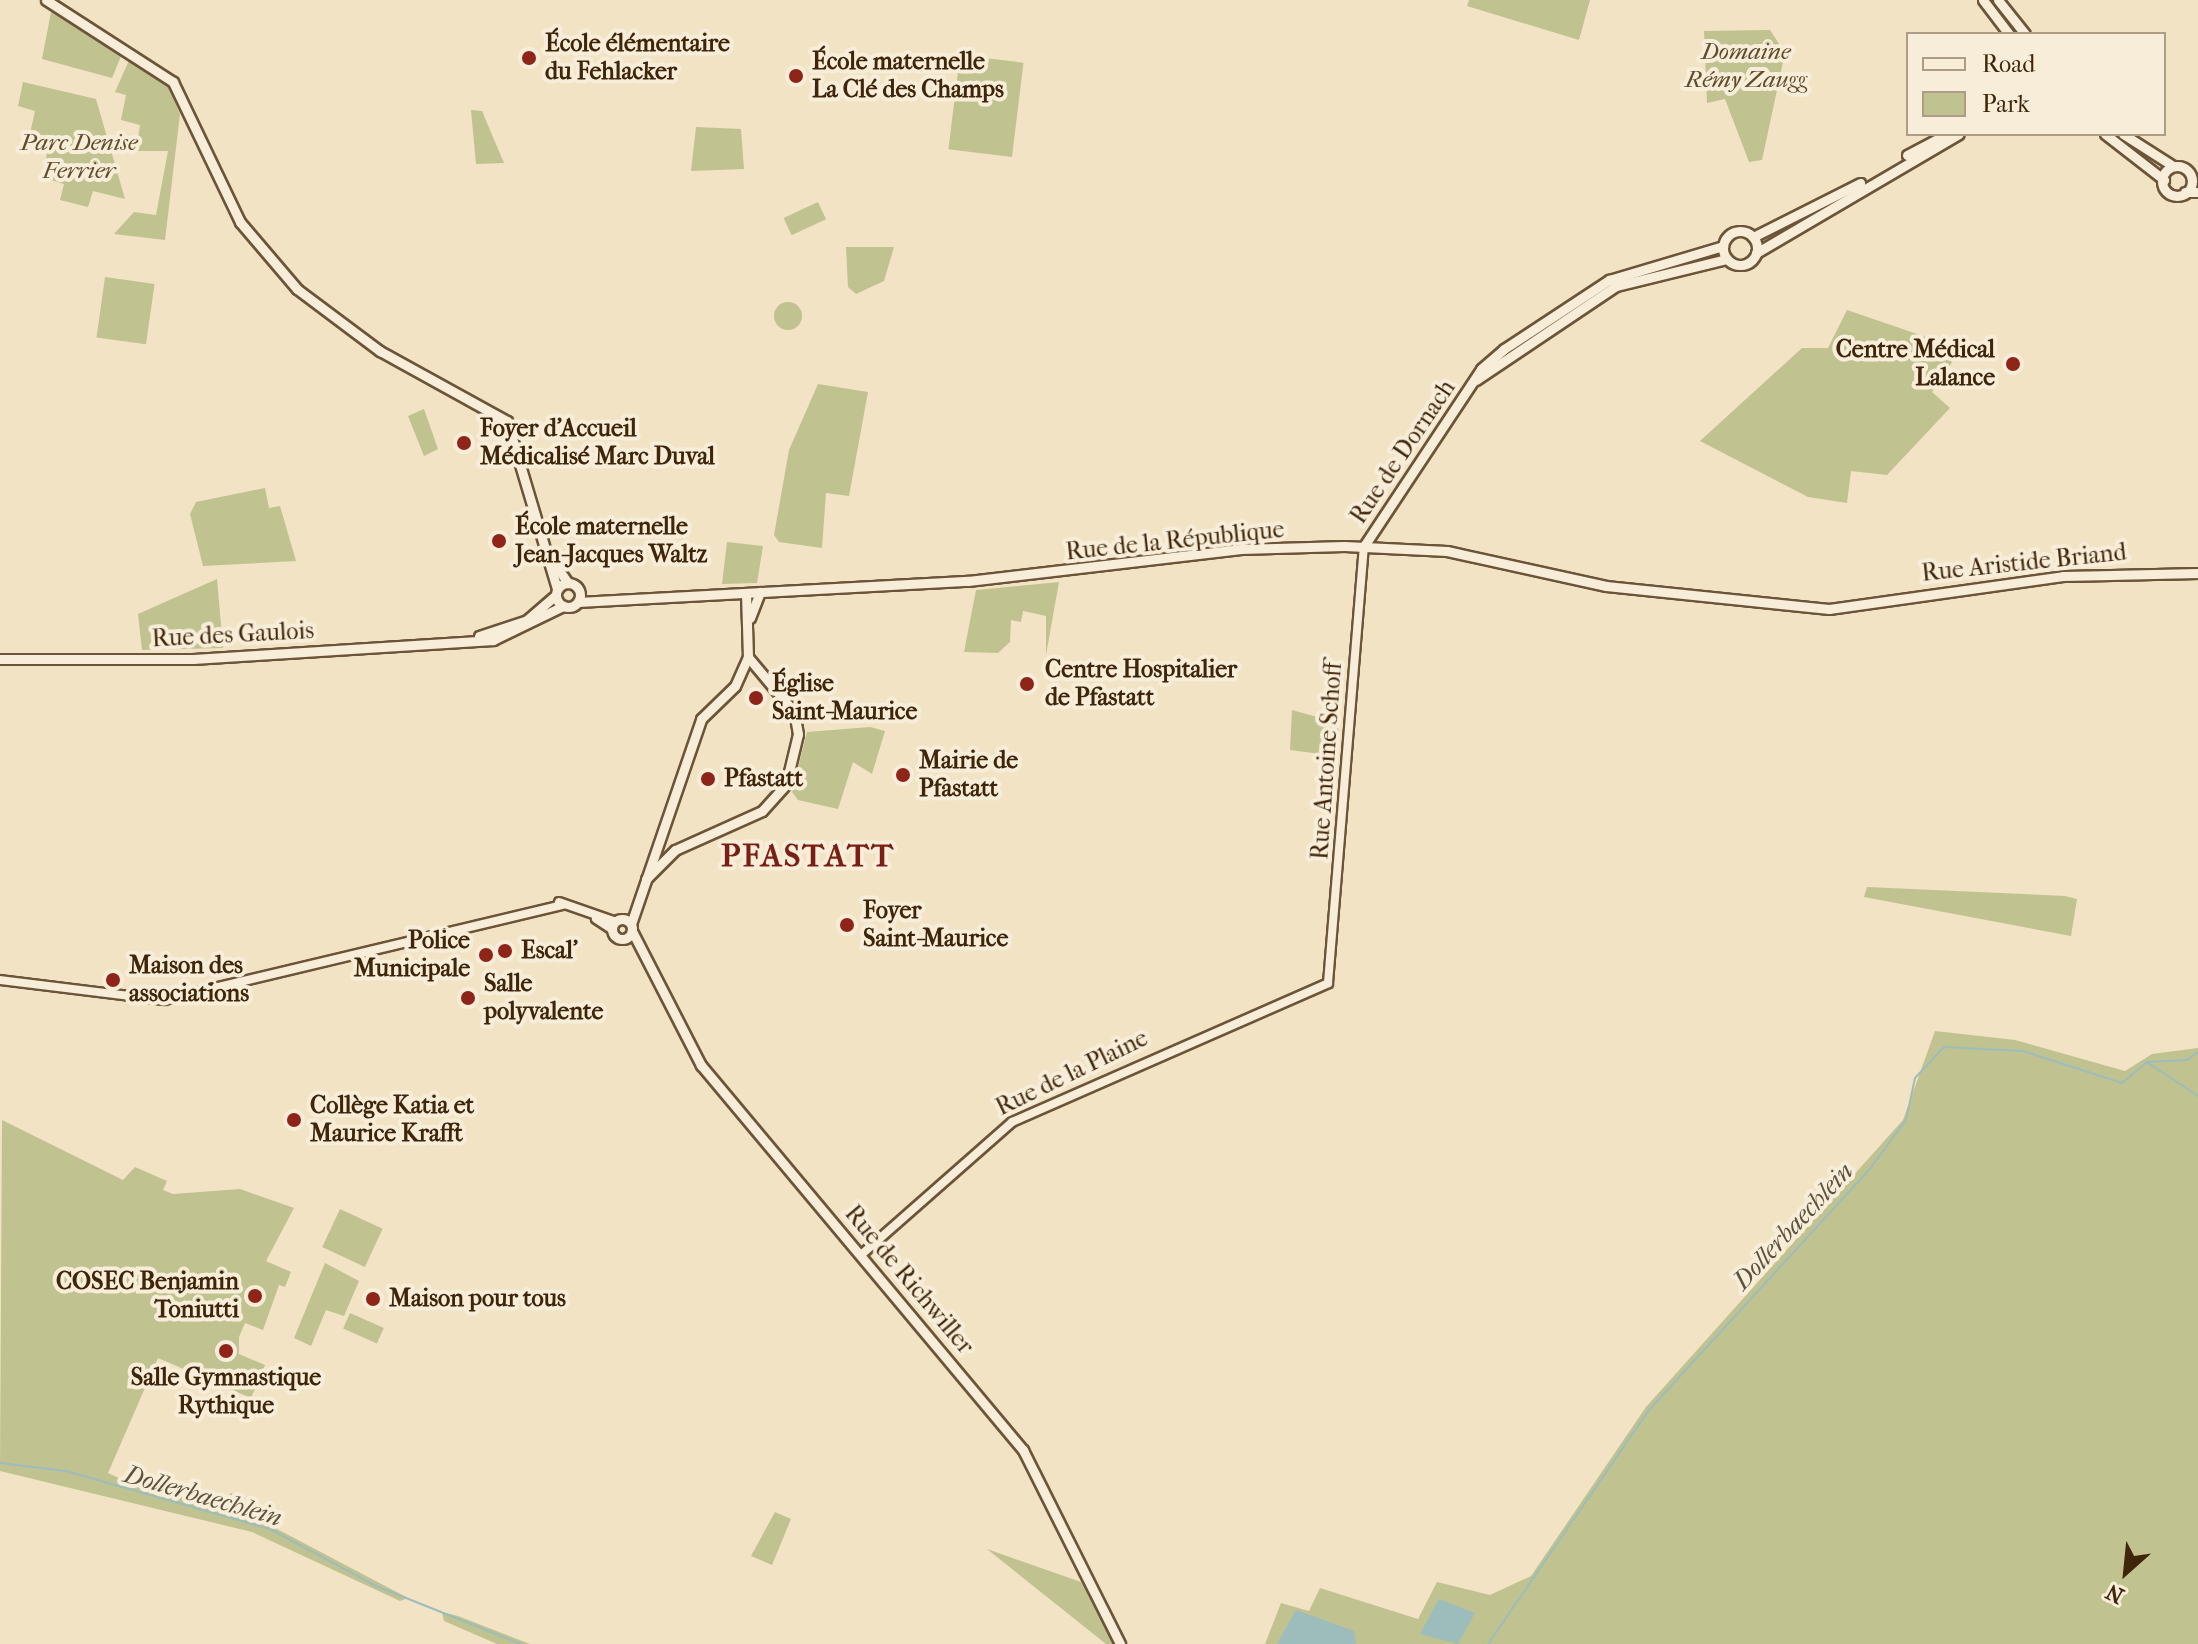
<!DOCTYPE html>
<html>
<head>
<meta charset="utf-8">
<style>
  body { margin:0 }
  #map { position:relative; width:2198px; height:1644px; overflow:hidden; background:#f2e3c5; font-family:"IM FELL French Canon",serif }
  div>[style] { position:absolute }
  .green>* { inset:0; background:#c0c290; transform-origin:0 0 }
  .round { border-radius:50% }
  .water>* { inset:0; background:#9cbdbb }
  .stream>* { height:2px; margin:-1px; padding:0 1px; transform-origin:1px; border-radius:1px; background:#9cbdbb }
  .roads { filter:drop-shadow(2px 0 #6c5438) drop-shadow(-2px 0 #6c5438) drop-shadow(0 2px #6c5438) drop-shadow(0 -2px #6c5438) }
  .tertiary>* { height:8px; margin:-4px; padding:0 4px; transform-origin:4px; border-radius:4px; background:#f7edd9 }
  .secondary>* { height:9px; margin:-4.5px; padding:0 4.5px; transform-origin:4.5px; border-radius:4.5px; background:#f7edd9 }
  .secondary>.ring { margin:-4.5px; padding:0; box-sizing:content-box; background:none; border:9px solid #f7edd9; border-radius:50% }
  .dots>* { width:22px; height:22px; translate:-50% -50%; box-sizing:border-box; border:4px solid #f7edd9; border-radius:50% }
  span { translate:-50% -50%; white-space:nowrap; text-align:center; line-height:1.15; -webkit-text-stroke:8px #f7edd9; paint-order:stroke }
  .poi-label { font-size:24px; color:#3f2509; font-weight:700 }
  .left { translate:0 -50%; text-align:left }
  .right { translate:-100% -50%; text-align:right }
  .park-label { font-size:24px; color:#5f4c2b; font-style:italic }
  .street-label { font-size:24px; color:#3f2509 }
  .water-label { font-size:26px; color:#5b533e; font-style:italic }
  .district-label { font-size:32px; color:#7a1f14; font-weight:700; letter-spacing:2px }
  .legend { position:absolute; left:1906px; top:32px; width:260px; height:104px; box-sizing:border-box; background:#f7edd9; border:2px solid #ad9d86; margin:0; padding:10px 14px; list-style:none; font-size:24px; color:#3f2509 }
  .legend li { display:flex; align-items:center; gap:16px; height:40px }
  .legend b { width:40px; border:2px solid #ad9d86 }
  .north { position:absolute; left:2086px; top:1532px; width:80px; height:80px; -webkit-text-stroke:6px #f7edd9; paint-order:stroke; rotate:207deg; font-size:22px; font-weight:700; line-height:32px; text-align:center; color:#3f2509 }
  .north::after { content:''; display:block; margin:auto; width:28px; height:36px; background:#3f2509; clip-path:polygon(50% 0,100% 100%,50% 72%,0 100%) }
</style>
</head>
<body>
<div id="map">
  <div class="green">
    <div style="clip-path:polygon(1469px 0,1590px 0,1579px 40px,1467px 6px)"></div>
    <div style="clip-path:polygon(51px 12px,122px 54px,112px 78px,42px 59px)"></div>
    <div style="clip-path:polygon(1770px 30px,1785px 53px,1762px 160px,1749px 162px,1725px 99px,1707px 103px,1704px 31px)"></div>
    <div style="left:960px;top:55px;width:64px;height:95px;rotate:7deg"></div>
    <div style="clip-path:polygon(130px 58px,168px 86px,180px 114px,165px 240px,114px 234px,134px 212px,156px 215px,168px 151px,136px 151px,140px 125px,121px 120px,126px 95px,115px 92px)"></div>
    <div style="clip-path:polygon(23px 82px,96px 99px,125px 199px,93px 191px,88px 207px,60px 200px,64px 184px,42px 177px,49px 143px,29px 138px,35px 111px,18px 106px)"></div>
    <div style="clip-path:polygon(471px 110px,482px 111px,504px 163px,476px 164px)"></div>
    <div style="clip-path:polygon(696px 127px,741px 129px,744px 169px,691px 171px)"></div>
    <div style="left:818px;top:202px;width:19px;height:38px;rotate:65deg"></div>
    <div style="clip-path:polygon(894px 247px,884px 281px,856px 294px,848px 287px,846px 247px)"></div>
    <div style="left:105px;top:277px;width:50px;height:61px;rotate:8deg"></div>
    <div class="round" style="left:774px;top:302px;width:28px;height:28px"></div>
    <div style="clip-path:polygon(1847px 310px,1961px 349px,1932px 392px,1950px 408px,1887px 475px,1851px 471px,1847px 503px,1808px 497px,1700px 441px,1802px 348px,1828px 348px)"></div>
    <div style="clip-path:polygon(818px 384px,868px 392px,849px 496px,826px 493px,822px 548px,779px 542px,774px 535px,789px 450px)"></div>
    <div style="clip-path:polygon(424px 409px,438px 449px,424px 456px,408px 416px)"></div>
    <div style="clip-path:polygon(265px 488px,269px 508px,280px 506px,296px 561px,203px 566px,190px 514px,196px 502px)"></div>
    <div style="clip-path:polygon(727px 542px,763px 546px,757px 583px,722px 584px)"></div>
    <div style="clip-path:polygon(217px 579px,223px 648px,142px 650px,138px 614px)"></div>
    <div style="clip-path:polygon(1059px 582px,1046px 655px,1046px 616px,1023px 611px,1021px 622px,1011px 620px,1010px 642px,998px 653px,964px 652px,976px 590px)"></div>
    <div style="clip-path:polygon(1292px 710px,1339px 723px,1336px 756px,1290px 750px)"></div>
    <div style="clip-path:polygon(870px 727px,885px 731px,872px 774px,853px 762px,838px 809px,798px 800px,792px 792px,807px 732px)"></div>
    <div style="clip-path:polygon(1867px 887px,2065px 896px,2077px 899px,2071px 936px,1864px 897px)"></div>
    <div style="clip-path:polygon(1935px 1031px,2015px 1040px,2125px 1071px,2152px 1054px,2198px 1048px,2198px 1644px,1265px 1644px,1281px 1603px,1309px 1611px,1320px 1588px,1418px 1619px,1437px 1582px,1490px 1595px,1531px 1576px,1646px 1407px,1903px 1120px)"></div>
    <div style="clip-path:polygon(2px 1120px,123px 1180px,135px 1167px,167px 1181px,163px 1190px,173px 1194px,240px 1189px,294px 1208px,266px 1261px,291px 1272px,285px 1287px,279px 1285px,263px 1330px,245px 1323px,239px 1337px,239px 1354px,265px 1365px,251px 1398px,158px 1358px,108px 1473px,162px 1498px,173px 1491px,217px 1508px,231px 1493px,245px 1497px,241px 1510px,408px 1598px,400px 1601px,252px 1532px,0 1471px)"></div>
    <div style="left:340px;top:1209px;width:47px;height:42px;rotate:25deg"></div>
    <div style="clip-path:polygon(325px 1263px,359px 1281px,344px 1316px,326px 1310px,311px 1346px,294px 1338px)"></div>
    <div style="left:350px;top:1313px;width:37px;height:17px;rotate:24deg"></div>
    <div style="clip-path:polygon(775px 1512px,791px 1519px,772px 1565px,751px 1556px)"></div>
    <div style="clip-path:polygon(987px 1549px,1081px 1582px,1113px 1644px,1106px 1644px)"></div>
    <div style="clip-path:polygon(442px 1612px,458px 1616px,530px 1644px,497px 1644px,444px 1621px)"></div>
  </div>
  <div class="water">
    <div style="clip-path:polygon(1439px 1599px,1475px 1613px,1458px 1644px,1420px 1634px)"></div>
    <div style="clip-path:polygon(1296px 1610px,1354px 1631px,1356px 1644px,1277px 1644px)"></div>
  </div>
  <div class="stream">
    <div style="left:2147px;top:1062px;width:40px;rotate:-2.9deg"></div>
    <div style="left:2187px;top:1060px;width:14px;rotate:-36deg"></div>
    <div style="left:2148px;top:1063px;width:60px;rotate:33.4deg"></div>
    <div style="left:0;top:1463px;width:66px;rotate:6.9deg"></div>
    <div style="left:66px;top:1471px;width:212px;rotate:15.9deg"></div>
    <div style="left:270px;top:1529px;width:120px;rotate:28.3deg"></div>
    <div style="left:376px;top:1586px;width:156px;rotate:21.8deg"></div>
    <div style="left:1488px;top:1644px;width:284px;rotate:-55.5deg"></div>
    <div style="left:1649px;top:1410px;width:326px;rotate:-47.5deg"></div>
    <div style="left:1869px;top:1170px;width:62px;rotate:-53.5deg"></div>
    <div style="left:1906px;top:1120px;width:43px;rotate:-77.9deg"></div>
    <div style="left:1915px;top:1078px;width:42px;rotate:-46.9deg"></div>
    <div style="left:1944px;top:1047px;width:79px;rotate:2.9deg"></div>
    <div style="left:2023px;top:1051px;width:104px;rotate:17.9deg"></div>
    <div style="left:2122px;top:1083px;width:33px;rotate:-40deg"></div>
  </div>
  <div class="roads">
    <div class="tertiary">
      <div style="left:559px;top:902px;width:60px;rotate:19.3deg"></div>
      <div style="left:596px;top:919px;width:20px;rotate:33deg"></div>
      <div style="left:0;top:980px;width:165px;rotate:7deg"></div>
      <div style="left:164px;top:1000px;width:410px;rotate:-13.4deg"></div>
      <div style="left:862px;top:1254px;width:200px;rotate:-41.3deg"></div>
      <div style="left:1012px;top:1122px;width:345px;rotate:-23.7deg"></div>
      <div style="left:1328px;top:983px;width:438px;rotate:-85.3deg"></div>
    </div>
    <div class="secondary">
      <div style="left:46px;top:0;width:151px;rotate:32.8deg"></div>
      <div style="left:173px;top:82px;width:155px;rotate:64.4deg"></div>
      <div style="left:240px;top:222px;width:88px;rotate:49.6deg"></div>
      <div style="left:297px;top:289px;width:104px;rotate:36.8deg"></div>
      <div style="left:380px;top:351px;width:145px;rotate:28.9deg"></div>
      <div style="left:507px;top:421px;width:175px;rotate:73.4deg"></div>
      <div style="left:1983px;top:0;width:43px;rotate:52.6deg"></div>
      <div style="left:1998px;top:0;width:43px;rotate:51.5deg"></div>
      <div style="left:2105px;top:134px;width:75px;rotate:37.9deg"></div>
      <div style="left:2123px;top:134px;width:59px;rotate:32.6deg"></div>
      <div style="left:1907px;top:155px;width:45px;rotate:-27.7deg"></div>
      <div class="ring" style="left:2162px;top:166px;width:21px;height:21px"></div>
      <div style="left:2185px;top:192px;width:13px"></div>
      <div class="ring" style="left:1723px;top:231px;width:25px;height:25px"></div>
      <div style="left:1753px;top:237px;width:120px;rotate:-26.8deg"></div>
      <div style="left:1756px;top:253px;width:235px;rotate:-30.4deg"></div>
      <div style="left:1476px;top:380px;width:169px;rotate:-33.9deg"></div>
      <div style="left:1616px;top:286px;width:114px;rotate:-13.7deg"></div>
      <div style="left:1364px;top:546px;width:212px;rotate:-56.5deg"></div>
      <div style="left:1481px;top:369px;width:30px;rotate:-41deg"></div>
      <div style="left:1504px;top:349px;width:126px;rotate:-33.3deg"></div>
      <div style="left:1609px;top:280px;width:119px;rotate:-16.6deg"></div>
      <div style="left:547px;top:553px;width:37px;rotate:55deg"></div>
      <div class="ring" style="left:556px;top:583px;width:15px;height:15px"></div>
      <div style="left:578px;top:602px;width:391px;rotate:-3.1deg"></div>
      <div style="left:968px;top:581px;width:275px;rotate:-6.7deg"></div>
      <div style="left:1241px;top:549px;width:103px;rotate:-1.7deg"></div>
      <div style="left:1344px;top:546px;width:103px;rotate:2.8deg"></div>
      <div style="left:1447px;top:551px;width:163px;rotate:12.4deg"></div>
      <div style="left:1606px;top:586px;width:224px;rotate:5.9deg"></div>
      <div style="left:1829px;top:609px;width:236px;rotate:-8deg"></div>
      <div style="left:2063px;top:576px;width:135px;rotate:-1.3deg"></div>
      <div style="left:750px;top:618px;width:28px;rotate:-69deg"></div>
      <div style="left:479px;top:636px;width:51px;rotate:-18.4deg"></div>
      <div style="left:527px;top:620px;width:38px;rotate:-41deg"></div>
      <div style="left:0;top:659px;width:193px"></div>
      <div style="left:193px;top:659px;width:301px;rotate:-3.6deg"></div>
      <div style="left:493px;top:640px;width:78px;rotate:-25.9deg"></div>
      <div style="left:646px;top:879px;width:41px;rotate:-45deg"></div>
      <div style="left:675px;top:850px;width:95px;rotate:-24.1deg"></div>
      <div style="left:762px;top:811px;width:36px;rotate:-48deg"></div>
      <div style="left:786px;top:784px;width:51px;rotate:-76.5deg"></div>
      <div style="left:798px;top:734px;width:22px;rotate:-100deg"></div>
      <div style="left:794px;top:712px;width:72px;rotate:-129.9deg"></div>
      <div class="ring" style="left:612px;top:919px;width:11px;height:11px"></div>
      <div style="left:631px;top:924px;width:217px;rotate:-71.1deg"></div>
      <div style="left:701px;top:719px;width:47px;rotate:-44.1deg"></div>
      <div style="left:735px;top:686px;width:32px;rotate:-66deg"></div>
      <div style="left:748px;top:657px;width:64px;rotate:-91.8deg"></div>
      <div style="left:632px;top:931px;width:151px;rotate:62.8deg"></div>
      <div style="left:701px;top:1065px;width:502px;rotate:50.09deg"></div>
      <div style="left:1023px;top:1450px;width:217px;rotate:63.4deg"></div>
    </div>
  </div>
  <div class="dots">
    <div style="left:529px;top:58px;background:#8f2418"></div>
    <div style="left:796px;top:76px;background:#8f2418"></div>
    <div style="left:2013px;top:364px;background:#8f2418"></div>
    <div style="left:464px;top:443px;background:#8f2418"></div>
    <div style="left:499px;top:541px;background:#8f2418"></div>
    <div style="left:1027px;top:684px;background:#8f2418"></div>
    <div style="left:756px;top:698px;background:#8f2418"></div>
    <div style="left:903px;top:775px;background:#8f2418"></div>
    <div style="left:708px;top:779px;background:#8f2418"></div>
    <div style="left:847px;top:925px;background:#8f2418"></div>
    <div style="left:505px;top:951px;background:#8f2418"></div>
    <div style="left:486px;top:955px;background:#8f2418"></div>
    <div style="left:113px;top:980px;background:#8f2418"></div>
    <div style="left:468px;top:998px;background:#8f2418"></div>
    <div style="left:294px;top:1120px;background:#8f2418"></div>
    <div style="left:255px;top:1296px;background:#8f2418"></div>
    <div style="left:373px;top:1299px;background:#8f2418"></div>
    <div style="left:226px;top:1351px;background:#8f2418"></div>
  </div>
  <div class="poi-label">
    <span class="left" style="left:545px;top:58px">École élémentaire<br>du Fehlacker</span>
    <span class="left" style="left:812px;top:76px">École maternelle<br>La Clé des Champs</span>
    <span class="right" style="left:1995px;top:364px">Centre Médical<br>Lalance</span>
    <span class="left" style="left:480px;top:443px">Foyer d'Accueil<br>Médicalisé Marc Duval</span>
    <span class="left" style="left:515px;top:541px">École maternelle<br>Jean-Jacques Waltz</span>
    <span class="left" style="left:1045px;top:684px">Centre Hospitalier<br>de Pfastatt</span>
    <span class="left" style="left:772px;top:698px">Église<br>Saint-Maurice</span>
    <span class="left" style="left:919px;top:775px">Mairie de<br>Pfastatt</span>
    <span class="left" style="left:724px;top:779px">Pfastatt</span>
    <span class="left" style="left:863px;top:925px">Foyer<br>Saint-Maurice</span>
    <span class="right" style="left:470px;top:955px">Police<br>Municipale</span>
    <span class="left" style="left:521px;top:951px">Escal'</span>
    <span class="left" style="left:129px;top:980px">Maison des<br>associations</span>
    <span class="left" style="left:484px;top:998px">Salle<br>polyvalente</span>
    <span class="left" style="left:310px;top:1120px">Collège Katia et<br>Maurice Krafft</span>
    <span class="right" style="left:239px;top:1296px">COSEC Benjamin<br>Toniutti</span>
    <span class="left" style="left:389px;top:1299px">Maison pour tous</span>
    <span style="left:226px;top:1392px">Salle Gymnastique<br>Rythique</span>
  </div>
  <div class="park-label">
    <span style="left:1746px;top:66px">Domaine<br>Rémy Zaugg</span>
    <span style="left:79px;top:157px">Parc Denise<br>Ferrier</span>
  </div>
  <div class="street-label">
    <span style="left:1403px;top:452px;rotate:-56deg">Rue de Dornach</span>
    <span style="left:1175px;top:541px;rotate:-6deg">Rue de la République</span>
    <span style="left:2024px;top:563px;rotate:-6deg">Rue Aristide Briand</span>
    <span style="left:233px;top:635px;rotate:-3deg">Rue des Gaulois</span>
    <span style="left:1327px;top:761px;rotate:-86deg">Rue Antoine Schoff</span>
    <span style="left:1072px;top:1073px;rotate:-26deg">Rue de la Plaine</span>
    <span style="left:909px;top:1280px;rotate:50deg">Rue de Richwiller</span>
  </div>
  <div class="water-label">
    <span style="left:1793px;top:1226px;rotate:-47deg">Dollerbaechlein</span>
    <span style="left:203px;top:1496px;rotate:16deg">Dollerbaechlein</span>
  </div>
  <div class="district-label">
    <span style="left:808px;top:856px">PFASTATT</span>
  </div>
  <ul class="legend">
  <li><b style="height:10px;background:#f7edd9"></b>Road</li>
  <li><b style="height:22px;background:#c0c290"></b>Park</li>
  </ul>
  <div class="north">N</div>
</div>
</body>
</html>
